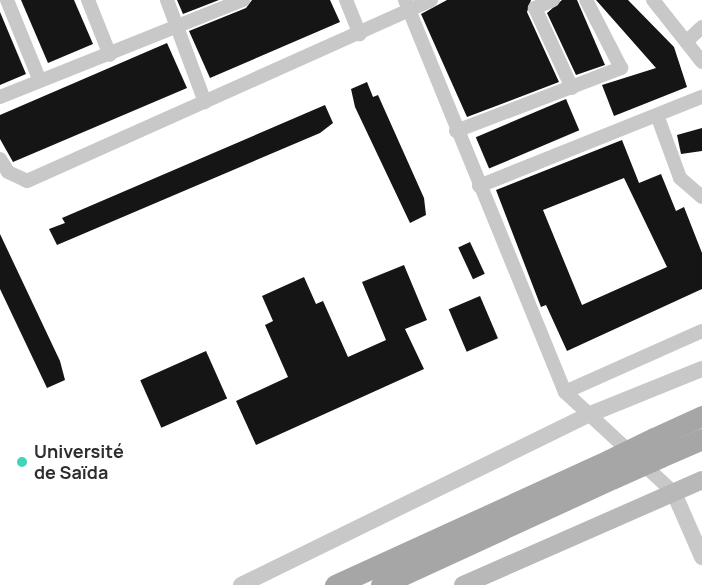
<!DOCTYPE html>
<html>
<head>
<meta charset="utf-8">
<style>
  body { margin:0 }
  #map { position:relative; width:702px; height:585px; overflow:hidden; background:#fff; font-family:Manrope,sans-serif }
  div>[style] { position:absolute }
  .building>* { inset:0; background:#151515; transform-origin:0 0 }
  .minor>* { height:14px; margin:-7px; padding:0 7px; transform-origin:7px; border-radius:7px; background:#c8c8c8 }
  .tertiary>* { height:16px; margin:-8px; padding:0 8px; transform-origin:8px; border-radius:8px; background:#c8c8c8 }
  .secondary>* { height:18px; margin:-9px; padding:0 9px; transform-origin:9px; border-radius:9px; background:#b8b8b8 }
  .primary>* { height:21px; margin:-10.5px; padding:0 10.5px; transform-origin:10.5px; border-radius:10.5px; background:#a6a6a6 }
  .primary-bridge>* { height:21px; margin:-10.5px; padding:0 10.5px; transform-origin:10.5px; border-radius:10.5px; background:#a6a6a6 }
  .dots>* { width:16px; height:16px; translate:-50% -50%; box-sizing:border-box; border:3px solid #fff; border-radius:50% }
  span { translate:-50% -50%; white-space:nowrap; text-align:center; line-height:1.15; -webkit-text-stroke:6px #fff; paint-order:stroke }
  .poi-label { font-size:18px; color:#2e2e2e; font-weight:700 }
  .left { translate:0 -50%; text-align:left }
</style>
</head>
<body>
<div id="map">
  <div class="building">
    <div style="clip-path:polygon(21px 0,74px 0,93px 44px,48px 63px)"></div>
    <div style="clip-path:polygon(177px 0,219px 0,183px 14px)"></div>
    <div style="clip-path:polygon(252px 0,330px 0,340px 22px,210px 78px,189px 31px,246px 8px)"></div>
    <div style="clip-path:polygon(447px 0,531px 0,527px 12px,559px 82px,467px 117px,421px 14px)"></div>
    <div style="clip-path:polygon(562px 0,577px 0,605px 65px,576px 75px,547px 13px)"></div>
    <div style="clip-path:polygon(596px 0,628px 0,674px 47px,687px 87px,614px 116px,602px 85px,656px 68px)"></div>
    <div style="clip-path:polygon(0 12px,26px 74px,0 85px)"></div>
    <div style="clip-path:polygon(167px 43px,187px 88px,13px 162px,0 139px,0 115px)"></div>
    <div style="clip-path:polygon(367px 82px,373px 97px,378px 95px,424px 198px,426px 215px,410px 223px,355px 107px,351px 89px)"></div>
    <div style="left:566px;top:99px;width:34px;height:98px;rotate:67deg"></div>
    <div style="clip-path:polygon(325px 105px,333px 123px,320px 133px,57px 245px,49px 229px,65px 223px,62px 218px)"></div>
    <div style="clip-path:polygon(702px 128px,702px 151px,681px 154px,677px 135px)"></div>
    <div style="clip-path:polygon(evenodd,622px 140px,639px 183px,661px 174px,676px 211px,684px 207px,702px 253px,702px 289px,567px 351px,546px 305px,541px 307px,496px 190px,622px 140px,624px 178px,667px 267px,582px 305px,543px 210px,624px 178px)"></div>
    <div style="clip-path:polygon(0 234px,60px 361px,65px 380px,47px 388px,0 289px)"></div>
    <div style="left:470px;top:242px;width:35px;height:13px;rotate:65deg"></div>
    <div style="clip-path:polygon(404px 265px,427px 320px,405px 329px,424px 369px,256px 445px,236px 401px,288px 377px,265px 325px,273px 321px,262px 296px,304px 277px,316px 304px,323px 301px,348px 357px,386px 340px,362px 282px)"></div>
    <div style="left:480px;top:296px;width:46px;height:34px;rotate:67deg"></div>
    <div style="left:206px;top:351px;width:52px;height:72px;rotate:66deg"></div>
  </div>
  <div class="minor">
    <div style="left:7px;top:0;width:87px;rotate:67.8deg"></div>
    <div style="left:88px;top:0;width:59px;rotate:68.2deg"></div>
    <div style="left:167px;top:0;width:109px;rotate:69.6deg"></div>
    <div style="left:346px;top:0;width:37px;rotate:68deg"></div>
    <div style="left:405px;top:0;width:11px;rotate:68deg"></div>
    <div style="left:409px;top:10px;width:24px;rotate:-24deg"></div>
    <div style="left:553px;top:0;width:20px;rotate:156deg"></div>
    <div style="left:535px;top:8px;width:88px;rotate:65.2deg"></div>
    <div style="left:653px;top:0;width:79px;rotate:51.7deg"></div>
    <div style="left:688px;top:40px;width:19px;rotate:-43deg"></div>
    <div style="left:0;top:97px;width:262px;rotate:-21.8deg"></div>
    <div style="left:657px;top:115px;width:67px;rotate:69.9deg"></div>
    <div style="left:680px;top:178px;width:29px;rotate:41deg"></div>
    <div style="left:456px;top:131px;width:177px;rotate:-20.9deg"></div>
    <div style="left:621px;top:68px;width:76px;rotate:-117.2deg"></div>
    <div style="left:0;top:159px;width:15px;rotate:58deg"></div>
    <div style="left:8px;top:172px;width:21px;rotate:25deg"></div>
    <div style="left:27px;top:181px;width:419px;rotate:-24.1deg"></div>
    <div style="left:409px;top:10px;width:413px;rotate:67.8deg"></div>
    <div style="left:565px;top:392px;width:149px;rotate:42.8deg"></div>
    <div style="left:479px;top:186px;width:240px;rotate:-21.8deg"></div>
    <div style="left:565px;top:392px;width:150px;rotate:-24deg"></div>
  </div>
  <div class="tertiary">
    <div style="left:674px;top:493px;width:70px;rotate:66.4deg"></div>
    <div style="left:241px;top:585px;width:386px;rotate:-26.1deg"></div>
    <div style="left:588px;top:415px;width:123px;rotate:-22deg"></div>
  </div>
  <div class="secondary">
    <div style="left:463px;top:585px;width:261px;rotate:-23.7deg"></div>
  </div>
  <div class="primary">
    <div style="left:654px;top:438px;width:53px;rotate:-24.6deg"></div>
    <div style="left:661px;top:457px;width:45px;rotate:-23.7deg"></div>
    <div style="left:335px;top:585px;width:301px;rotate:-24.5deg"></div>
    <div style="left:381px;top:585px;width:256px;rotate:-24.7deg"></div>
  </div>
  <div class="primary-bridge">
    <div style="left:609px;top:460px;width:50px;rotate:-26.1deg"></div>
    <div style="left:614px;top:478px;width:51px;rotate:-24.1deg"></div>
  </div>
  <div class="dots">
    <div style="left:22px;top:462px;background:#3ed6b8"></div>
  </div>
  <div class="poi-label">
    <span class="left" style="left:34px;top:462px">Université<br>de Saïda</span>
  </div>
</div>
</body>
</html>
